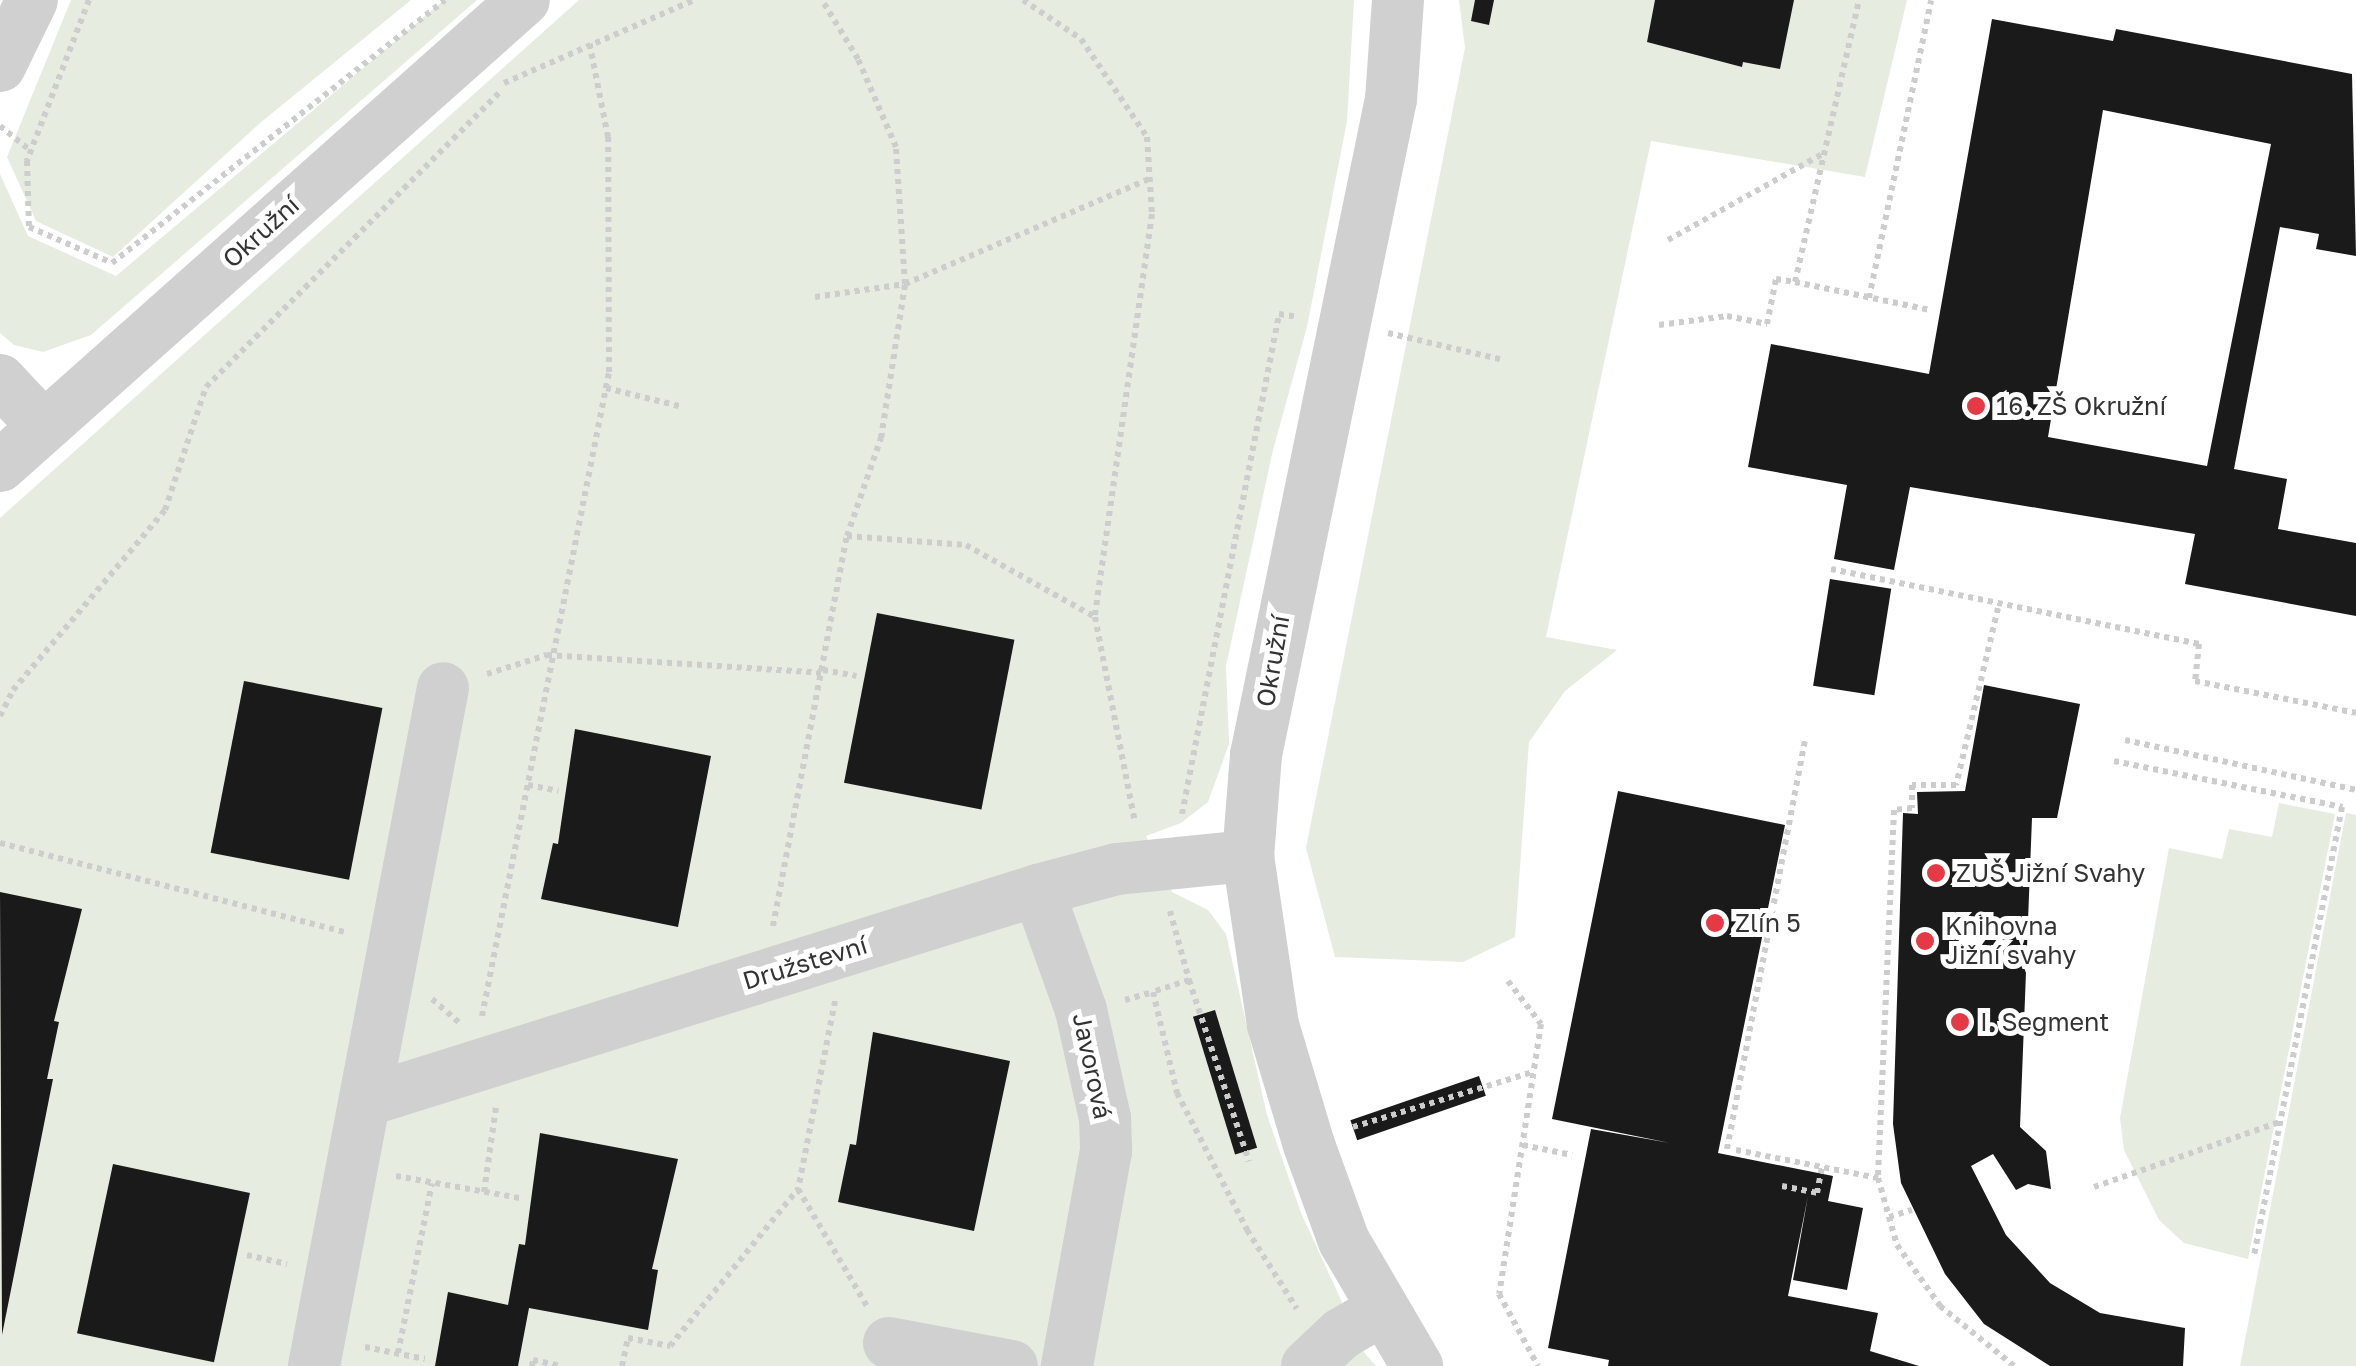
<!DOCTYPE html>
<html>
<head>
<meta charset="utf-8">
<style>
  body { margin:0 }
  #map { position:relative; width:2356px; height:1366px; overflow:hidden; background:#fff; font-family:"Golos Text",sans-serif }
  div>[style] { position:absolute }
  .green>* { inset:0; background:#e6ecdf }
  .building>* { inset:0; background:#1a1a1a; transform-origin:0 0 }
  .path>* { height:6px; margin-top:-3px; transform-origin:0; background:repeating-linear-gradient(90deg,#cdcdcd 0 5px,transparent 0 10px) }
  .minor>* { height:52px; margin:-26px; padding:0 26px; transform-origin:26px; border-radius:26px; background:#d0d0d0 }
  .dots>* { width:28px; height:28px; translate:-50% -50%; box-sizing:border-box; border:5px solid #fff; border-radius:50% }
  span { translate:-50% -50%; white-space:nowrap; text-align:center; line-height:1.15; -webkit-text-stroke:10px #fff; paint-order:stroke }
  .street-label { font-size:25px; color:#333 }
  .poi-label { font-size:25px; color:#333 }
  .left { translate:0 -50%; text-align:left }
</style>
</head>
<body>
<div id="map">
  <div class="green">
    <div style="clip-path:polygon(71px 0,411px 0,260px 123px,113px 257px,36px 221px,7px 157px)"></div>
    <div style="clip-path:polygon(444px 0,477px 0,91px 335px,43px 352px,14px 345px,0 333px,0 174px,28px 236px,116px 276px)"></div>
    <div style="clip-path:polygon(579px 0,1354px 0,1347px 121px,1307px 327px,1273px 450px,1226px 666px,1229px 744px,1208px 802px,1181px 823px,1146px 836px,1172px 892px,1208px 910px,1226px 934px,1267px 1115px,1301px 1213px,1342px 1302px,1335px 1319px,1376px 1366px,0 1366px,0 518px)"></div>
    <div style="clip-path:polygon(1459px 0,1907px 0,1865px 177px,1651px 141px,1546px 637px,1617px 650px,1565px 691px,1529px 742px,1515px 937px,1463px 962px,1335px 957px,1306px 848px,1465px 48px)"></div>
    <div style="clip-path:polygon(2279px 803px,2335px 814px,2248px 1259px,2184px 1243px,2159px 1220px,2124px 1150px,2120px 1118px,2169px 848px,2222px 859px,2229px 829px,2272px 837px)"></div>
    <div style="clip-path:polygon(2346px 813px,2356px 815px,2356px 1366px,2240px 1366px)"></div>
  </div>
  <div class="building">
    <div style="clip-path:polygon(1475px 0,1494px 0,1489px 25px,1471px 21px)"></div>
    <div style="clip-path:polygon(1655px 0,1794px 0,1780px 69px,1743px 62px,1742px 67px,1647px 42px)"></div>
    <div style="clip-path:polygon(evenodd,1992px 19px,2113px 41px,2116px 29px,2352px 74px,2356px 256px,2316px 249px,2319px 234px,2280px 227px,2234px 469px,2287px 479px,2278px 529px,2356px 543px,2356px 616px,2185px 584px,2195px 534px,1910px 487px,1894px 570px,1834px 559px,1847px 485px,1748px 467px,1771px 344px,1929px 374px,1992px 19px,2103px 110px,2271px 144px,2207px 466px,2048px 437px,2103px 110px)"></div>
    <div style="left:1830px;top:579px;width:62px;height:108px;rotate:9deg"></div>
    <div style="left:877px;top:613px;width:140px;height:173px;rotate:11deg"></div>
    <div style="left:244px;top:681px;width:141px;height:175px;rotate:11deg"></div>
    <div style="clip-path:polygon(1984px 685px,2080px 704px,2057px 818px,2032px 818px,2020px 1127px,2046px 1151px,2051px 1189px,2028px 1184px,2016px 1190px,1993px 1154px,1971px 1166px,2006px 1235px,2050px 1283px,2100px 1313px,2185px 1328px,2183px 1366px,2050px 1366px,1984px 1324px,1945px 1274px,1901px 1183px,1893px 1124px,1903px 813px,1918px 814px,1917px 792px,1965px 791px)"></div>
    <div style="clip-path:polygon(575px 729px,711px 756px,678px 927px,541px 899px,553px 843px,558px 844px)"></div>
    <div style="clip-path:polygon(1618px 791px,1785px 825px,1718px 1153px,1833px 1176px,1828px 1201px,1863px 1208px,1847px 1290px,1793px 1280px,1808px 1196px,1788px 1296px,1878px 1313px,1870px 1351px,1919px 1366px,1608px 1366px,1609px 1360px,1548px 1348px,1591px 1129px,1670px 1143px,1552px 1119px)"></div>
    <div style="clip-path:polygon(0 892px,82px 909px,54px 1021px,59px 1022px,47px 1079px,53px 1079px,2px 1335px)"></div>
    <div style="left:1215px;top:1010px;width:144px;height:23px;rotate:73deg"></div>
    <div style="clip-path:polygon(873px 1032px,1010px 1061px,974px 1231px,838px 1202px,850px 1144px,856px 1145px)"></div>
    <div style="left:1479px;top:1076px;width:21px;height:136px;rotate:71deg"></div>
    <div style="clip-path:polygon(540px 1133px,678px 1159px,652px 1269px,658px 1270px,648px 1330px,529px 1308px,518px 1366px,435px 1366px,448px 1292px,508px 1305px,519px 1244px,525px 1245px)"></div>
    <div style="left:113px;top:1164px;width:140px;height:173px;rotate:12deg"></div>
  </div>
  <div class="path">
    <div style="left:89px;top:0;width:173px;rotate:111.1deg"></div>
    <div style="left:27px;top:161px;width:66px;rotate:88.3deg"></div>
    <div style="left:29px;top:227px;width:90px;rotate:23.4deg"></div>
    <div style="left:112px;top:263px;width:424px;rotate:-38.3deg"></div>
    <div style="left:1023px;top:0;width:70px;rotate:33.9deg"></div>
    <div style="left:1081px;top:39px;width:118px;rotate:56deg"></div>
    <div style="left:1147px;top:137px;width:77px;rotate:86.3deg"></div>
    <div style="left:1152px;top:214px;width:407px;rotate:98.1deg"></div>
    <div style="left:1095px;top:617px;width:209px;rotate:79deg"></div>
    <div style="left:504px;top:83px;width:207px;rotate:-23.6deg"></div>
    <div style="left:0;top:126px;width:40px;rotate:39deg"></div>
    <div style="left:1668px;top:240px;width:179px;rotate:-29.1deg"></div>
    <div style="left:1795px;top:282px;width:138px;rotate:11.7deg"></div>
    <div style="left:815px;top:297px;width:91px;rotate:-8.2deg"></div>
    <div style="left:905px;top:284px;width:268px;rotate:-23.3deg"></div>
    <div style="left:1869px;top:298px;width:304px;rotate:-78.2deg"></div>
    <div style="left:1659px;top:325px;width:69px;rotate:-7.5deg"></div>
    <div style="left:1727px;top:316px;width:41px;rotate:11.3deg"></div>
    <div style="left:1767px;top:324px;width:46px;rotate:-78.7deg"></div>
    <div style="left:1776px;top:279px;width:19px;rotate:9deg"></div>
    <div style="left:1795px;top:282px;width:289px;rotate:-77.2deg"></div>
    <div style="left:1388px;top:333px;width:118px;rotate:13.2deg"></div>
    <div style="left:606px;top:388px;width:79px;rotate:13.9deg"></div>
    <div style="left:847px;top:536px;width:119px;rotate:4.3deg"></div>
    <div style="left:966px;top:545px;width:148px;rotate:29.2deg"></div>
    <div style="left:1831px;top:569px;width:376px;rotate:11.5deg"></div>
    <div style="left:2199px;top:644px;width:37px;rotate:96deg"></div>
    <div style="left:2195px;top:681px;width:164px;rotate:11.2deg"></div>
    <div style="left:1998px;top:608px;width:182px;rotate:103.3deg"></div>
    <div style="left:1956px;top:785px;width:44px;rotate:180deg"></div>
    <div style="left:1912px;top:785px;width:23px;rotate:90deg"></div>
    <div style="left:1912px;top:808px;width:18px;rotate:174deg"></div>
    <div style="left:1894px;top:810px;width:368px;rotate:92.5deg"></div>
    <div style="left:1878px;top:1178px;width:70px;rotate:74.2deg"></div>
    <div style="left:1897px;top:1245px;width:75px;rotate:54.8deg"></div>
    <div style="left:1940px;top:1306px;width:95px;rotate:39deg"></div>
    <div style="left:823px;top:670px;width:34px;rotate:10deg"></div>
    <div style="left:487px;top:674px;width:63px;rotate:-17.6deg"></div>
    <div style="left:547px;top:655px;width:276px;rotate:3.7deg"></div>
    <div style="left:0;top:716px;width:29px;rotate:-63deg"></div>
    <div style="left:13px;top:690px;width:236px;rotate:-49.8deg"></div>
    <div style="left:165px;top:510px;width:130px;rotate:-71.6deg"></div>
    <div style="left:206px;top:387px;width:419px;rotate:-45.1deg"></div>
    <div style="left:2125px;top:740px;width:236px;rotate:12.2deg"></div>
    <div style="left:2114px;top:761px;width:233px;rotate:11.4deg"></div>
    <div style="left:2342px;top:807px;width:459px;rotate:101.1deg"></div>
    <div style="left:528px;top:785px;width:31px;rotate:11deg"></div>
    <div style="left:1182px;top:814px;width:509px;rotate:-79.02deg"></div>
    <div style="left:1279px;top:314px;width:18px;rotate:9deg"></div>
    <div style="left:0;top:843px;width:358px;rotate:14.5deg"></div>
    <div style="left:1170px;top:911px;width:72px;rotate:74.6deg"></div>
    <div style="left:1189px;top:980px;width:38px;rotate:162deg"></div>
    <div style="left:1153px;top:992px;width:104px;rotate:76.6deg"></div>
    <div style="left:1177px;top:1093px;width:154px;rotate:62.9deg"></div>
    <div style="left:1247px;top:1230px;width:93px;rotate:57.7deg"></div>
    <div style="left:773px;top:926px;width:397px;rotate:-79.3deg"></div>
    <div style="left:847px;top:536px;width:104px;rotate:-70.9deg"></div>
    <div style="left:881px;top:438px;width:156px;rotate:-81.1deg"></div>
    <div style="left:905px;top:284px;width:137px;rotate:-93.8deg"></div>
    <div style="left:896px;top:147px;width:96px;rotate:-113.4deg"></div>
    <div style="left:858px;top:59px;width:69px;rotate:-121.4deg"></div>
    <div style="left:1189px;top:980px;width:191px;rotate:71.7deg"></div>
    <div style="left:1508px;top:981px;width:54px;rotate:52.5deg"></div>
    <div style="left:1541px;top:1024px;width:273px;rotate:98.8deg"></div>
    <div style="left:1499px;top:1294px;width:82px;rotate:61.6deg"></div>
    <div style="left:432px;top:999px;width:37px;rotate:41deg"></div>
    <div style="left:1125px;top:1000px;width:29px;rotate:-16deg"></div>
    <div style="left:835px;top:1001px;width:192px;rotate:101.1deg"></div>
    <div style="left:798px;top:1189px;width:136px;rotate:59.5deg"></div>
    <div style="left:482px;top:1016px;width:656px;rotate:-78.84deg"></div>
    <div style="left:609px;top:372px;width:235px;rotate:-90.2deg"></div>
    <div style="left:608px;top:137px;width:98px;rotate:-101.2deg"></div>
    <div style="left:1353px;top:1127px;width:188px;rotate:-17deg"></div>
    <div style="left:1523px;top:1145px;width:50px;rotate:11.5deg"></div>
    <div style="left:1727px;top:1149px;width:420px;rotate:-79.2deg"></div>
    <div style="left:1736px;top:1150px;width:145px;rotate:11.2deg"></div>
    <div style="left:396px;top:1176px;width:126px;rotate:10.1deg"></div>
    <div style="left:1782px;top:1186px;width:36px;rotate:11deg"></div>
    <div style="left:1817px;top:1193px;width:26px;rotate:-79deg"></div>
    <div style="left:2094px;top:1187px;width:197px;rotate:-19.3deg"></div>
    <div style="left:484px;top:1192px;width:86px;rotate:-82deg"></div>
    <div style="left:1889px;top:1217px;width:24px;rotate:-17deg"></div>
    <div style="left:247px;top:1255px;width:41px;rotate:12.7deg"></div>
    <div style="left:365px;top:1347px;width:61px;rotate:11.3deg"></div>
    <div style="left:398px;top:1353px;width:173px;rotate:-78.7deg"></div>
    <div style="left:532px;top:1366px;width:6px;rotate:-81deg"></div>
    <div style="left:533px;top:1360px;width:30px;rotate:12deg"></div>
    <div style="left:622px;top:1366px;width:29px;rotate:-78deg"></div>
    <div style="left:628px;top:1338px;width:43px;rotate:10.8deg"></div>
    <div style="left:670px;top:1346px;width:203px;rotate:-50.8deg"></div>
  </div>
  <div class="minor">
    <div style="left:1398px;top:0;width:99px;rotate:94deg"></div>
    <div style="left:1391px;top:99px;width:670px;rotate:101.63deg"></div>
    <div style="left:1256px;top:755px;width:101px;rotate:94.5deg"></div>
    <div style="left:1248px;top:856px;width:171px;rotate:81.6deg"></div>
    <div style="left:1273px;top:1025px;width:125px;rotate:73.3deg"></div>
    <div style="left:1309px;top:1145px;width:102px;rotate:70deg"></div>
    <div style="left:1344px;top:1241px;width:145px;rotate:59.7deg"></div>
    <div style="left:0;top:66px;width:73px;rotate:-64.1deg"></div>
    <div style="left:0;top:380px;width:63px;rotate:46.9deg"></div>
    <div style="left:0;top:466px;width:701px;rotate:-41.65deg"></div>
    <div style="left:1038px;top:890px;width:127px;rotate:70.3deg"></div>
    <div style="left:1081px;top:1010px;width:111px;rotate:77.5deg"></div>
    <div style="left:1105px;top:1118px;width:33px;rotate:88deg"></div>
    <div style="left:1106px;top:1151px;width:219px;rotate:100.3deg"></div>
    <div style="left:368px;top:1100px;width:702px;rotate:-17.4deg"></div>
    <div style="left:1038px;top:890px;width:82px;rotate:-14.9deg"></div>
    <div style="left:1117px;top:869px;width:132px;rotate:-5.7deg"></div>
    <div style="left:889px;top:1343px;width:125px;rotate:10.6deg"></div>
    <div style="left:314px;top:1366px;width:690px;rotate:-79.23deg"></div>
    <div style="left:1307px;top:1366px;width:47px;rotate:-43.3deg"></div>
    <div style="left:1341px;top:1334px;width:48px;rotate:-30.3deg"></div>
  </div>
  <div class="dots">
    <div style="left:1976px;top:406px;background:#e63946"></div>
    <div style="left:1936px;top:873px;background:#e63946"></div>
    <div style="left:1715px;top:923px;background:#e63946"></div>
    <div style="left:1925px;top:941px;background:#e63946"></div>
    <div style="left:1960px;top:1022px;background:#e63946"></div>
  </div>
  <div class="street-label">
    <span style="left:261px;top:232px;rotate:-42deg">Okružní</span>
    <span style="left:1273px;top:661px;rotate:-80deg">Okružní</span>
    <span style="left:805px;top:963px;rotate:-17deg">Družstevní</span>
    <span style="left:1092px;top:1066px;rotate:78deg">Javorová</span>
  </div>
  <div class="poi-label">
    <span class="left" style="left:1996px;top:406px">16. ZŠ Okružní</span>
    <span class="left" style="left:1956px;top:873px">ZUŠ Jižní Svahy</span>
    <span class="left" style="left:1735px;top:923px">Zlín 5</span>
    <span class="left" style="left:1945px;top:941px">Knihovna<br>Jižní svahy</span>
    <span class="left" style="left:1980px;top:1022px">I. Segment</span>
  </div>
</div>
</body>
</html>
